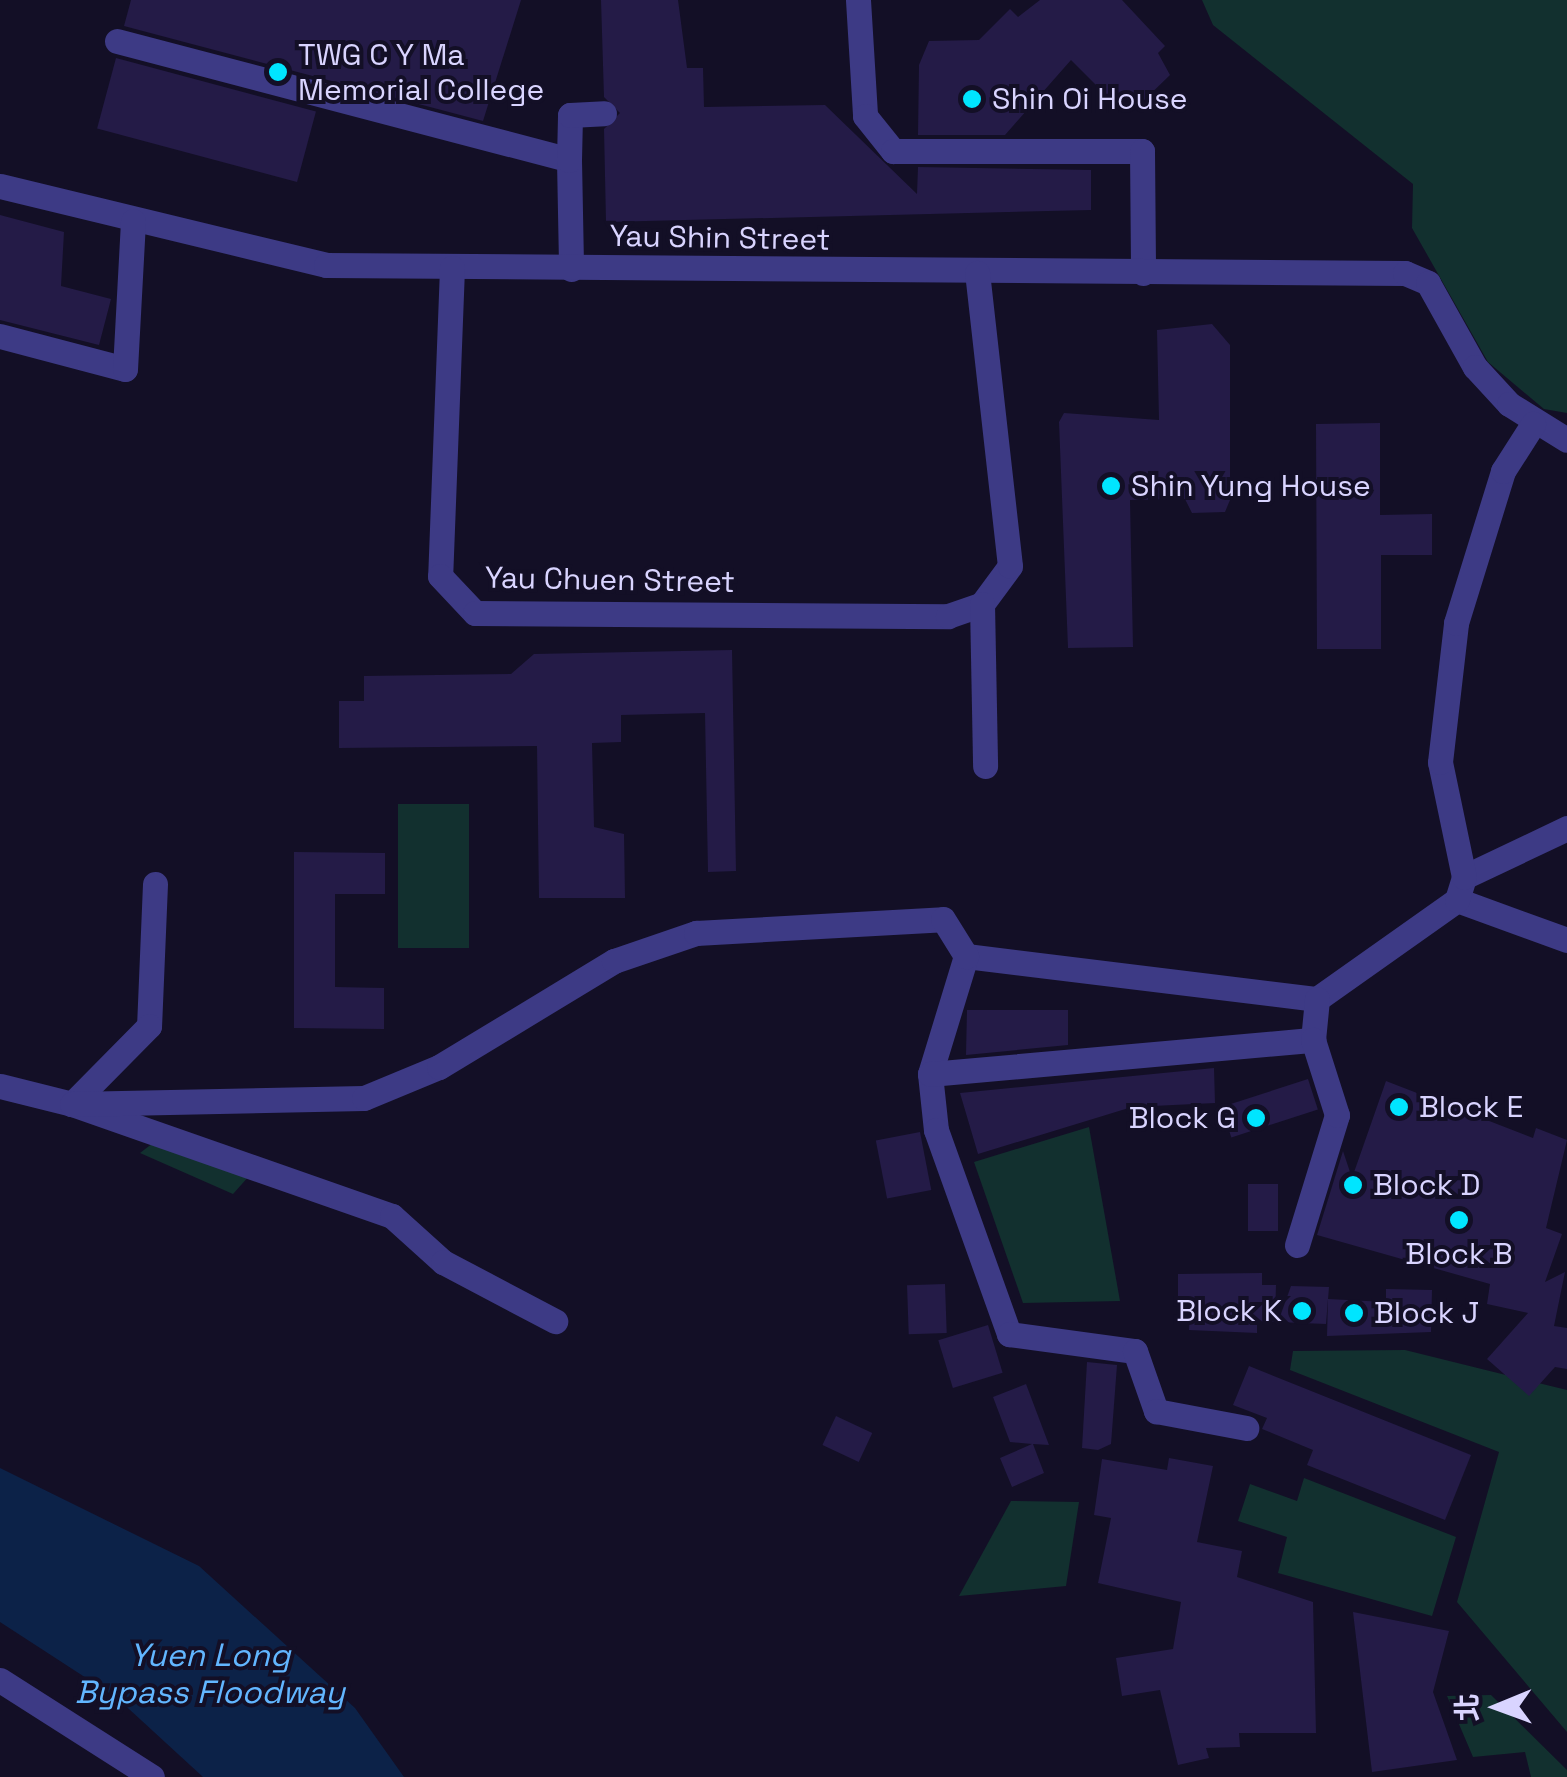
<!DOCTYPE html>
<html>
<head>
<meta charset="utf-8">
<style>
  body { margin:0 }
  #map { position:relative; width:1567px; height:1777px; overflow:hidden; background:#130f26; font-family:"Space Grotesk","Noto Sans TC",sans-serif }
  div>[style] { position:absolute }
  .green>* { inset:0; background:#12302f; transform-origin:0 0 }
  .water>* { inset:0; background:#0c2248 }
  .building>* { inset:0; background:#241b47; transform-origin:0 0 }
  .minor>* { height:25px; margin:-12.5px; padding:0 12.5px; transform-origin:12.5px; border-radius:12.5px; background:#3d3a85 }
  .dots>* { width:28px; height:28px; translate:-50% -50%; box-sizing:border-box; border:5px solid #130f26; border-radius:50% }
  span { translate:-50% -50%; white-space:nowrap; text-align:center; line-height:1.15; -webkit-text-stroke:8px #130f26; paint-order:stroke }
  .poi-label { font-size:30px; color:#d9d4ff }
  .left { translate:0 -50%; text-align:left }
  .right { translate:-100% -50%; text-align:right }
  .street-label { font-size:30px; color:#d9d4ff }
  .water-label { font-size:32px; color:#62b6ff; font-style:italic }
  .north { position:absolute; left:1447px; top:1657px; width:100px; height:100px; -webkit-text-stroke:8px #130f26; paint-order:stroke; rotate:269deg; font-size:28px; font-weight:700; line-height:40px; text-align:center; color:#d9d4ff }
  .north::after { content:''; display:block; margin:auto; width:35px; height:45px; background:#d9d4ff; clip-path:polygon(50% 0,100% 100%,50% 72%,0 100%) }
</style>
</head>
<body>
<div id="map">
  <div class="green">
    <div style="clip-path:polygon(1202px 0,1567px 0,1567px 413px,1544px 409px,1488px 362px,1412px 228px,1413px 184px,1213px 25px)"></div>
    <div style="left:398px;top:804px;width:71px;height:144px"></div>
    <div style="clip-path:polygon(1089px 1127px,1120px 1301px,1023px 1303px,974px 1162px)"></div>
    <div style="clip-path:polygon(153px 1143px,250px 1175px,233px 1194px,140px 1153px)"></div>
    <div style="clip-path:polygon(1405px 1350px,1567px 1390px,1567px 1732px,1457px 1602px,1499px 1452px,1290px 1370px,1293px 1351px)"></div>
    <div style="clip-path:polygon(1304px 1478px,1456px 1537px,1432px 1616px,1278px 1573px,1287px 1537px,1238px 1521px,1250px 1484px,1297px 1501px)"></div>
    <div style="clip-path:polygon(1011px 1501px,1079px 1502px,1066px 1586px,959px 1596px)"></div>
    <div style="clip-path:polygon(1491px 1695px,1567px 1770px,1567px 1777px,1531px 1777px,1525px 1752px,1473px 1757px,1447px 1696px)"></div>
  </div>
  <div class="water">
    <div style="clip-path:polygon(0 1468px,199px 1566px,355px 1708px,404px 1777px,203px 1777px,117px 1698px,0 1622px)"></div>
  </div>
  <div class="building">
    <div style="clip-path:polygon(131px 0,521px 0,483px 121px,124px 26px)"></div>
    <div style="clip-path:polygon(601px 0,678px 0,687px 68px,703px 68px,704px 107px,825px 105px,917px 194px,918px 167px,1091px 170px,1091px 210px,606px 222px,604px 129px,620px 113px,604px 97px)"></div>
    <div style="clip-path:polygon(1040px 0,1122px 0,1165px 46px,1158px 53px,1170px 75px,1136px 108px,1124px 97px,1116px 105px,1071px 60px,1005px 135px,918px 135px,919px 65px,929px 41px,979px 40px,1010px 9px,1018px 17px)"></div>
    <div style="left:116px;top:58px;width:207px;height:73px;rotate:15deg"></div>
    <div style="clip-path:polygon(0 215px,64px 232px,61px 286px,111px 299px,99px 345px,0 320px)"></div>
    <div style="clip-path:polygon(1212px 324px,1230px 345px,1230px 500px,1225px 512px,1192px 513px,1185px 499px,1130px 500px,1133px 647px,1068px 648px,1059px 422px,1064px 413px,1159px 420px,1157px 330px)"></div>
    <div style="clip-path:polygon(1380px 423px,1380px 515px,1432px 514px,1432px 555px,1381px 555px,1381px 649px,1317px 649px,1316px 424px)"></div>
    <div style="clip-path:polygon(732px 650px,736px 871px,708px 872px,705px 713px,621px 715px,621px 742px,592px 743px,594px 827px,624px 834px,625px 898px,539px 898px,537px 746px,339px 748px,339px 701px,364px 701px,364px 676px,511px 674px,534px 654px)"></div>
    <div style="clip-path:polygon(294px 852px,385px 853px,385px 894px,335px 894px,335px 987px,384px 988px,384px 1029px,294px 1028px)"></div>
    <div style="clip-path:polygon(967px 1010px,1068px 1010px,1068px 1045px,966px 1055px)"></div>
    <div style="clip-path:polygon(1214px 1068px,1215px 1103px,1132px 1107px,978px 1154px,960px 1093px)"></div>
    <div style="left:1308px;top:1079px;width:32px;height:91px;rotate:72deg"></div>
    <div style="clip-path:polygon(1386px 1081px,1533px 1138px,1536px 1128px,1567px 1140px,1546px 1228px,1562px 1234px,1545px 1282px,1565px 1272px,1554px 1326px,1567px 1328px,1567px 1369px,1555px 1367px,1529px 1396px,1487px 1359px,1528px 1313px,1487px 1304px,1490px 1284px,1317px 1235px,1343px 1151px,1352px 1178px)"></div>
    <div style="left:920px;top:1132px;width:59px;height:45px;rotate:79deg"></div>
    <div style="left:1248px;top:1184px;width:30px;height:47px"></div>
    <div style="clip-path:polygon(1262px 1273px,1262px 1285px,1276px 1285px,1275px 1322px,1257px 1322px,1257px 1333px,1189px 1330px,1190px 1311px,1178px 1311px,1178px 1274px)"></div>
    <div style="left:945px;top:1284px;width:49px;height:38px;rotate:88deg"></div>
    <div style="clip-path:polygon(1291px 1286px,1329px 1287px,1326px 1324px,1278px 1322px)"></div>
    <div style="clip-path:polygon(1386px 1289px,1432px 1290px,1431px 1332px,1327px 1336px,1328px 1299px,1386px 1302px)"></div>
    <div style="left:988px;top:1325px;width:50px;height:52px;rotate:73deg"></div>
    <div style="clip-path:polygon(1087px 1362px,1117px 1365px,1111px 1444px,1098px 1450px,1082px 1448px)"></div>
    <div style="clip-path:polygon(1249px 1366px,1471px 1455px,1445px 1520px,1307px 1465px,1313px 1450px,1262px 1429px,1267px 1418px,1233px 1405px)"></div>
    <div style="clip-path:polygon(1026px 1384px,1049px 1445px,1033px 1444px,1044px 1473px,1012px 1487px,1000px 1458px,1032px 1444px,1010px 1442px,993px 1397px)"></div>
    <div style="left:836px;top:1416px;width:40px;height:32px;rotate:25deg"></div>
    <div style="clip-path:polygon(1169px 1458px,1213px 1466px,1197px 1542px,1242px 1551px,1237px 1577px,1313px 1602px,1316px 1733px,1239px 1733px,1240px 1747px,1206px 1748px,1209px 1758px,1178px 1765px,1160px 1690px,1122px 1696px,1116px 1658px,1173px 1649px,1181px 1602px,1098px 1583px,1111px 1518px,1094px 1515px,1102px 1459px,1167px 1470px)"></div>
    <div style="clip-path:polygon(1353px 1612px,1449px 1631px,1433px 1692px,1457px 1760px,1372px 1772px)"></div>
  </div>
  <div class="minor">
    <div style="left:858px;top:0;width:116px;rotate:86.5deg"></div>
    <div style="left:865px;top:116px;width:45px;rotate:51.3deg"></div>
    <div style="left:893px;top:151px;width:249px"></div>
    <div style="left:1142px;top:151px;width:122px;rotate:89.5deg"></div>
    <div style="left:117px;top:41px;width:467px;rotate:14.7deg"></div>
    <div style="left:569px;top:160px;width:109px;rotate:88.9deg"></div>
    <div style="left:569px;top:160px;width:45px;rotate:-88.7deg"></div>
    <div style="left:570px;top:115px;width:34px;rotate:-3deg"></div>
    <div style="left:0;top:186px;width:335px;rotate:13.6deg"></div>
    <div style="left:326px;top:265px;width:1079px;rotate:0.42deg"></div>
    <div style="left:1405px;top:273px;width:25px;rotate:23deg"></div>
    <div style="left:1428px;top:283px;width:96px;rotate:60.8deg"></div>
    <div style="left:1475px;top:367px;width:50px;rotate:47.4deg"></div>
    <div style="left:1509px;top:404px;width:68px;rotate:31.8deg"></div>
    <div style="left:452px;top:268px;width:308px;rotate:92.2deg"></div>
    <div style="left:440px;top:576px;width:51px;rotate:46.6deg"></div>
    <div style="left:475px;top:613px;width:473px;rotate:0.4deg"></div>
    <div style="left:948px;top:616px;width:36px;rotate:-19deg"></div>
    <div style="left:982px;top:604px;width:47px;rotate:-53.6deg"></div>
    <div style="left:1010px;top:566px;width:295px;rotate:-96.4deg"></div>
    <div style="left:0;top:336px;width:129px;rotate:14.8deg"></div>
    <div style="left:125px;top:369px;width:148px;rotate:-86.9deg"></div>
    <div style="left:982px;top:604px;width:162px;rotate:88.9deg"></div>
    <div style="left:1464px;top:877px;width:114px;rotate:-25.4deg"></div>
    <div style="left:155px;top:884px;width:142px;rotate:92.4deg"></div>
    <div style="left:149px;top:1026px;width:110px;rotate:134.6deg"></div>
    <div style="left:72px;top:1104px;width:339px;rotate:19.3deg"></div>
    <div style="left:392px;top:1216px;width:69px;rotate:42deg"></div>
    <div style="left:443px;top:1262px;width:127px;rotate:27.8deg"></div>
    <div style="left:1457px;top:900px;width:117px;rotate:20deg"></div>
    <div style="left:966px;top:956px;width:354px;rotate:7deg"></div>
    <div style="left:1317px;top:999px;width:171px;rotate:-35.3deg"></div>
    <div style="left:1457px;top:900px;width:24px;rotate:-73deg"></div>
    <div style="left:1464px;top:877px;width:117px;rotate:-101.8deg"></div>
    <div style="left:1440px;top:762px;width:140px;rotate:-83.4deg"></div>
    <div style="left:1456px;top:623px;width:159px;rotate:-72.8deg"></div>
    <div style="left:1503px;top:471px;width:56px;rotate:-57.4deg"></div>
    <div style="left:966px;top:956px;width:123px;rotate:107deg"></div>
    <div style="left:930px;top:1074px;width:56px;rotate:83.9deg"></div>
    <div style="left:936px;top:1130px;width:217px;rotate:70.3deg"></div>
    <div style="left:1009px;top:1334px;width:127px;rotate:7.7deg"></div>
    <div style="left:1135px;top:1351px;width:64px;rotate:70.7deg"></div>
    <div style="left:1156px;top:1411px;width:92px;rotate:10.7deg"></div>
    <div style="left:930px;top:1074px;width:385px;rotate:-5.1deg"></div>
    <div style="left:1313px;top:1040px;width:41px;rotate:-84.4deg"></div>
    <div style="left:0;top:1086px;width:74px;rotate:14deg"></div>
    <div style="left:72px;top:1104px;width:292px;rotate:-1.2deg"></div>
    <div style="left:364px;top:1098px;width:81px;rotate:-22.5deg"></div>
    <div style="left:439px;top:1067px;width:205px;rotate:-31.2deg"></div>
    <div style="left:614px;top:961px;width:87px;rotate:-18.9deg"></div>
    <div style="left:696px;top:933px;width:247px;rotate:-3.2deg"></div>
    <div style="left:943px;top:919px;width:44px;rotate:58.1deg"></div>
    <div style="left:1297px;top:1245px;width:136px;rotate:-72.9deg"></div>
    <div style="left:1337px;top:1115px;width:79px;rotate:-107.7deg"></div>
    <div style="left:0;top:1680px;width:180px;rotate:32.5deg"></div>
  </div>
  <div class="dots">
    <div style="left:278px;top:72px;background:#00e5ff"></div>
    <div style="left:972px;top:99px;background:#00e5ff"></div>
    <div style="left:1111px;top:486px;background:#00e5ff"></div>
    <div style="left:1399px;top:1107px;background:#00e5ff"></div>
    <div style="left:1256px;top:1118px;background:#00e5ff"></div>
    <div style="left:1353px;top:1185px;background:#00e5ff"></div>
    <div style="left:1459px;top:1220px;background:#00e5ff"></div>
    <div style="left:1302px;top:1311px;background:#00e5ff"></div>
    <div style="left:1354px;top:1313px;background:#00e5ff"></div>
  </div>
  <div class="poi-label">
    <span class="left" style="left:298px;top:72px">TWG C Y Ma<br>Memorial College</span>
    <span class="left" style="left:992px;top:99px">Shin Oi House</span>
    <span class="left" style="left:1131px;top:486px">Shin Yung House</span>
    <span class="left" style="left:1419px;top:1107px">Block E</span>
    <span class="right" style="left:1236px;top:1118px">Block G</span>
    <span class="left" style="left:1373px;top:1185px">Block D</span>
    <span style="left:1459px;top:1254px">Block B</span>
    <span class="right" style="left:1282px;top:1311px">Block K</span>
    <span class="left" style="left:1374px;top:1313px">Block J</span>
  </div>
  <div class="street-label">
    <span style="left:720px;top:238px;rotate:1deg">Yau Shin Street</span>
    <span style="left:610px;top:580px;rotate:1deg">Yau Chuen Street</span>
  </div>
  <div class="water-label">
    <span style="left:210px;top:1674px">Yuen Long<br>Bypass Floodway</span>
  </div>
  <div class="north">北</div>
</div>
</body>
</html>
